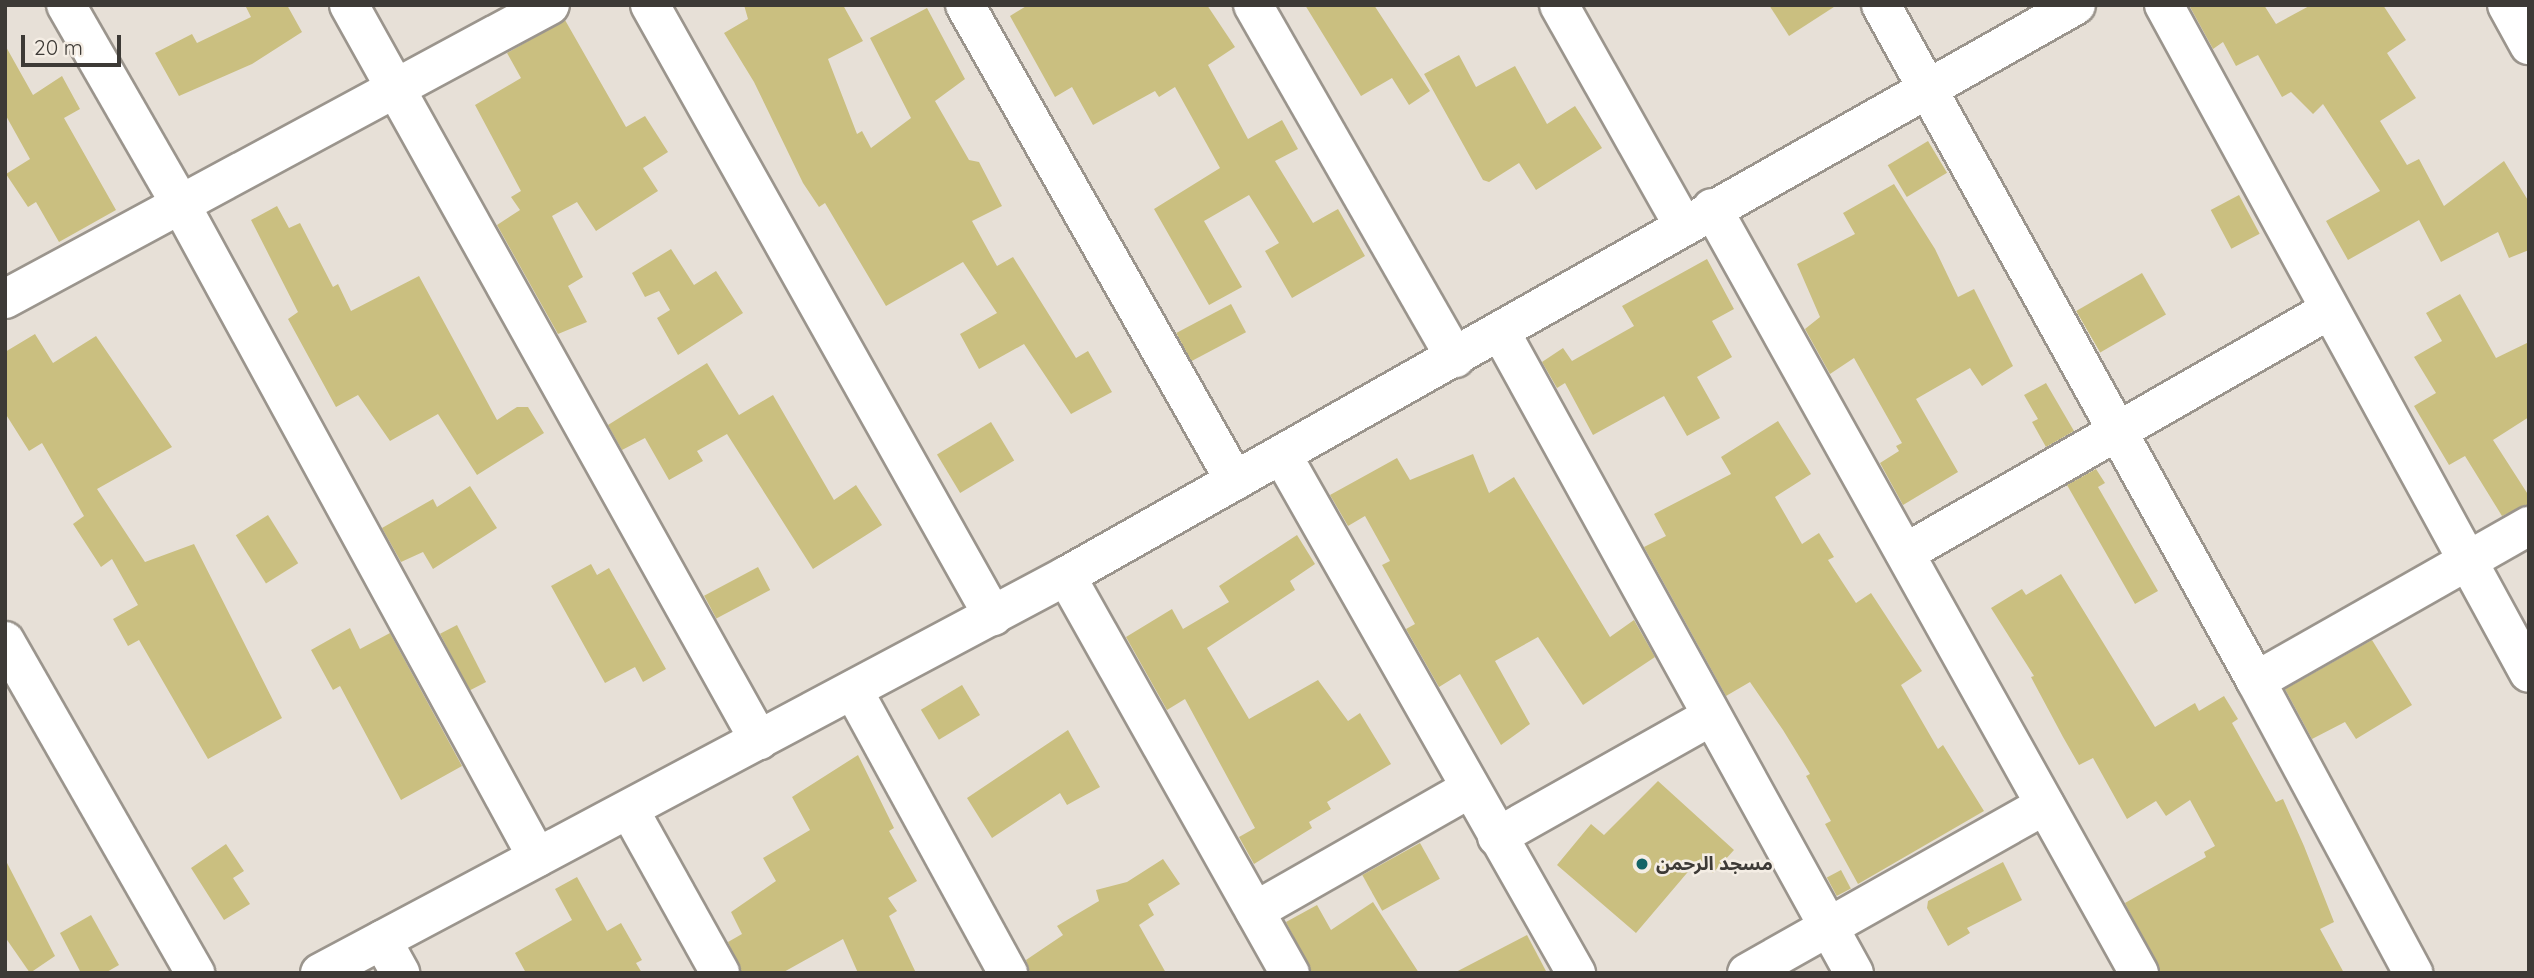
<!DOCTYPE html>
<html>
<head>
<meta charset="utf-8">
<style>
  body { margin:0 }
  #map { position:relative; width:2534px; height:978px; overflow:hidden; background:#e7e0d7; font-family:Quicksand,"Noto Sans Arabic",sans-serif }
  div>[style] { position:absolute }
  .building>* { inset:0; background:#cabf80; transform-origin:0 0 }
  .roads { filter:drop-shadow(2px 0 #9b958d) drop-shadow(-2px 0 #9b958d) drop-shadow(0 2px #9b958d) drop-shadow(0 -2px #9b958d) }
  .minor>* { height:38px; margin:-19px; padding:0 19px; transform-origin:19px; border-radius:19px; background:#fff }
  .major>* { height:38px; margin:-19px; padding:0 19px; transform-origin:19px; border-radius:19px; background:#fff }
  .dots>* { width:19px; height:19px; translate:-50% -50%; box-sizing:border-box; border:4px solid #f4ede4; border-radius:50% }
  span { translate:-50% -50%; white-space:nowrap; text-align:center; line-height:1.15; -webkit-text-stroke:5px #f4ede4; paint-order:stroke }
  .poi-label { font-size:19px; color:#3d3a36; font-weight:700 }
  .left { translate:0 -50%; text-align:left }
  .frame { position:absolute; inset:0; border:7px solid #3d3a36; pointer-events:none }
  .scale { position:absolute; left:21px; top:35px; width:100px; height:32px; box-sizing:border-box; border:4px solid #3d3a36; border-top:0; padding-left:9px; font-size:21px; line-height:24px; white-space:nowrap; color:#3d3a36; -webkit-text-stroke:5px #f4ede4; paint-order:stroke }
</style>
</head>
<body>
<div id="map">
  <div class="building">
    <div style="clip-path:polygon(245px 5px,287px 5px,302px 32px,252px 64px,179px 96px,155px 53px,192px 34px,197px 43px,251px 17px)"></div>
    <div style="clip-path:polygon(744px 5px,843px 5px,863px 41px,828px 59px,857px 134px,862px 131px,871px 148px,911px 118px,870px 38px,927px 8px,965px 79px,935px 101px,969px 160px,979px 162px,1002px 206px,972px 221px,997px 266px,1013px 257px,1076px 358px,1088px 351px,1112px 392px,1071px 414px,1024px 344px,979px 369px,960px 334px,997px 313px,963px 262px,886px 306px,825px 203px,819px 207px,803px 183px,754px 82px,724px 33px,748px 19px)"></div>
    <div style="clip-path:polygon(1028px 5px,1207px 5px,1235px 47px,1208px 65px,1248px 139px,1282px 120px,1298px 149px,1275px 161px,1313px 223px,1338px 209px,1365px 256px,1292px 298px,1265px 251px,1279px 243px,1249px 195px,1204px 221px,1242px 287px,1209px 305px,1154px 209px,1220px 168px,1175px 87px,1159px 97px,1155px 91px,1093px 125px,1072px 87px,1055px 97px,1010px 16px)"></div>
    <div style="clip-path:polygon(1305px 5px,1374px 5px,1430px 91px,1409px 105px,1392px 78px,1361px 96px)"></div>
    <div style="clip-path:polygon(1769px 5px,1837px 5px,1789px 36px)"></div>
    <div style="clip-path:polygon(2189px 5px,2264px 5px,2276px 24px,2311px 5px,2383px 5px,2406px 40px,2387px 53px,2416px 98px,2380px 121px,2407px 165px,2419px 159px,2444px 206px,2504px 161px,2529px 202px,2529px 250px,2509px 258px,2498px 232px,2441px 262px,2419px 220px,2348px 260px,2326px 221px,2380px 191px,2323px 104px,2313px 114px,2291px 92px,2282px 97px,2258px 55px,2236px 66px,2223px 42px,2213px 49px)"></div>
    <div style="clip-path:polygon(565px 20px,626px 127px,645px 116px,668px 152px,643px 168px,658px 191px,596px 231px,577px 202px,552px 216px,583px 277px,568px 286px,587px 322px,558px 334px,497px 225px,520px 210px,511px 197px,521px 191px,475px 105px,521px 78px,507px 53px)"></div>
    <div style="clip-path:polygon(5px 45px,33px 95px,62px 76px,80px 109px,64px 118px,116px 210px,59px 242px,36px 202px,28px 207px,6px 174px,30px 159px,5px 114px)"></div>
    <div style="clip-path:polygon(1459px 55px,1476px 87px,1515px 66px,1547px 124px,1575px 106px,1602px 148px,1536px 190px,1519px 163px,1489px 182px,1483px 180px,1424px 74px)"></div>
    <div style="left:1928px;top:141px;width:37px;height:47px;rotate:59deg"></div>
    <div style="clip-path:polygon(1894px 184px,1935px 249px,1958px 297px,1974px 289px,2013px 366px,1982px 386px,1970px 368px,1916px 399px,1958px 472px,1903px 505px,1880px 463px,1899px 451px,1896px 446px,1902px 443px,1854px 358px,1830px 374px,1805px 329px,1820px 317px,1797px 264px,1855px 234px,1843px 213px)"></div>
    <div style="left:2239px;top:195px;width:44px;height:32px;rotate:62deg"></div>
    <div style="clip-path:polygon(277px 206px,289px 228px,300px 223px,333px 287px,338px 284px,351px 311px,419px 276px,497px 420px,517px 407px,528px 407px,544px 433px,477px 475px,438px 414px,390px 441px,358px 395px,336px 407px,288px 319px,298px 312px,251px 220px)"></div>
    <div style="clip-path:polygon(671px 249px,694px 285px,716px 271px,743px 313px,678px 355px,657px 318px,670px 310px,659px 291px,645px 297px,632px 273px)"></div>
    <div style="clip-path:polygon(1707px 259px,1734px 309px,1712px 321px,1732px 357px,1697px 377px,1720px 418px,1687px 436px,1664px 396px,1593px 435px,1565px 383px,1557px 388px,1542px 362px,1563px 348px,1572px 361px,1634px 326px,1622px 306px)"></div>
    <div style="left:2142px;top:273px;width:48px;height:76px;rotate:60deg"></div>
    <div style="clip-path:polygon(2460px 294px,2496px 358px,2529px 342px,2529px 417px,2493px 440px,2529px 496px,2529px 504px,2502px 516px,2465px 456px,2449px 465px,2414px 406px,2436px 393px,2414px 357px,2442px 341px,2426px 313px)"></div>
    <div style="left:1231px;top:304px;width:32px;height:62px;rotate:62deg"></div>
    <div style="clip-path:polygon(35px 334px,53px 363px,96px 336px,172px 447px,97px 489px,145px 562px,194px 544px,282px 718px,208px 759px,139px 640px,128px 646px,113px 619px,138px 605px,112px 559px,101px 567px,73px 524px,84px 516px,42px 443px,29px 451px,5px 413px,5px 352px)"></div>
    <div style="clip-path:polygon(707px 363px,739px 415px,773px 395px,834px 500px,856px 485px,882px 525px,813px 569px,727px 434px,697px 451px,703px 461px,669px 480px,645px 438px,622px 450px,608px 425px)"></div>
    <div style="clip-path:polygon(2046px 383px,2074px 431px,2046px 447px,2032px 422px,2038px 419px,2024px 395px)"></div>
    <div style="clip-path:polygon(1778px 421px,1811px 474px,1775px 497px,1802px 544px,1819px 533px,1834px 557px,1828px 560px,1856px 603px,1871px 593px,1922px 671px,1901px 685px,1938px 749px,1943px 745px,1984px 811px,1858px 884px,1825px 824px,1831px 821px,1806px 776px,1810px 774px,1783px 730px,1750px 682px,1726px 696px,1644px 547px,1666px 536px,1654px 514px,1731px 474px,1721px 457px)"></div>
    <div style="left:991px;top:422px;width:45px;height:63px;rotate:59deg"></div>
    <div style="clip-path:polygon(1473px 454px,1489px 493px,1514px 477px,1610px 637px,1634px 620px,1655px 657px,1583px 705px,1538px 637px,1495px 661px,1530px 724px,1501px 745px,1460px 674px,1439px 687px,1406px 629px,1415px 624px,1382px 565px,1390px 561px,1365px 516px,1348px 526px,1330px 495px,1397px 458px,1410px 480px)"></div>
    <div style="clip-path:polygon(2096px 469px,2105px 483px,2098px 487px,2158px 591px,2135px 604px,2067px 485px)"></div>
    <div style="clip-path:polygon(470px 486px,497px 528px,433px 569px,423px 552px,401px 562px,382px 528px,433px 499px,437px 507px)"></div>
    <div style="left:268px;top:515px;width:57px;height:38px;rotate:58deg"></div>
    <div style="clip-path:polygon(1297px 535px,1315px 564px,1290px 581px,1295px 590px,1207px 648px,1249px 719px,1318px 680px,1348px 721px,1360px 713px,1391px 764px,1327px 802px,1331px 809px,1309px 822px,1312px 828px,1254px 864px,1239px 837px,1255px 828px,1185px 699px,1167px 710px,1126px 637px,1172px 609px,1183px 629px,1229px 602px,1219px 586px)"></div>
    <div style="clip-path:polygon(591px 564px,597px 575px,609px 568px,666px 669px,643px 682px,635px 667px,605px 683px,551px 586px)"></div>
    <div style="left:758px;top:567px;width:26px;height:61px;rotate:62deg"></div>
    <div style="clip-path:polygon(2061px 574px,2155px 727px,2195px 703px,2199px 711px,2224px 696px,2238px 719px,2232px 723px,2276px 802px,2283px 799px,2304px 846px,2334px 922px,2320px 929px,2344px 973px,2161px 973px,2125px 903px,2206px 857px,2204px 852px,2215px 846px,2190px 800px,2166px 816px,2156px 801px,2127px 819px,2093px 758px,2079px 765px,2063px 737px,2031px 677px,2034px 676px,1991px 608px,2022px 589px,2026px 595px)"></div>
    <div style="left:457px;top:625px;width:64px;height:19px;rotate:63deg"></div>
    <div style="clip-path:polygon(350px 628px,360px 649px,390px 633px,462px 766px,401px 800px,340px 686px,333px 690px,311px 650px)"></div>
    <div style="clip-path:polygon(2372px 640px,2412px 705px,2356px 739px,2345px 722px,2312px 739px,2285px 689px)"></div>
    <div style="left:962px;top:685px;width:35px;height:48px;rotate:59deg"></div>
    <div style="clip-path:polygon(1068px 730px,1100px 787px,1067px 805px,1060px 793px,992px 838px,967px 798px)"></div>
    <div style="clip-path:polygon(858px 755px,894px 828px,889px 831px,917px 881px,888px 898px,897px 911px,889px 916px,916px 973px,858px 973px,843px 939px,782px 973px,742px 973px,728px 942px,742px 934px,731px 912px,776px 881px,763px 858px,810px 830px,792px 797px)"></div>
    <div style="clip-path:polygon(1658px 781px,1734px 850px,1713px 873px,1698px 860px,1636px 933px,1557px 865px,1591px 824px,1604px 835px)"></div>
    <div style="left:1420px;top:843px;width:41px;height:66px;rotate:61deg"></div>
    <div style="clip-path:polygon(226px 844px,244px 871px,233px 878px,250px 904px,224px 920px,191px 868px)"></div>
    <div style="clip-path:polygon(5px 859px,55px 956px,30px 973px,5px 937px)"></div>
    <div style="clip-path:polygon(1163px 859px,1180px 884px,1148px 904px,1154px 915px,1139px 925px,1166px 973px,1030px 973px,1026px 960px,1063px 935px,1057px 926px,1099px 901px,1096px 890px,1127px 882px)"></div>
    <div style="clip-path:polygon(2003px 862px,2022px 900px,1967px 928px,1970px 933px,1948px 946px,1927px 908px,1928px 901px)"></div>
    <div style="left:1841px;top:870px;width:21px;height:16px;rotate:62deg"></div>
    <div style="clip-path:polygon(577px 877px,607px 931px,621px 923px,642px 960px,636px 963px,642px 973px,526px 973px,515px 953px,572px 920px,555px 889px)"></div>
    <div style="clip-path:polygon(1373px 902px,1419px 973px,1312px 973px,1286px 922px,1317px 905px,1331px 930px)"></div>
    <div style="clip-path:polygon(91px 915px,119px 965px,105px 973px,81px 973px,60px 933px)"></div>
    <div style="clip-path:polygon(1527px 935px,1547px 973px,1454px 973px)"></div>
  </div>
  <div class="roads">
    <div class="minor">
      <div style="left:66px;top:5px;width:233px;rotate:60.1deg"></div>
      <div style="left:182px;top:207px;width:741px;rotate:61.36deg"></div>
      <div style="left:349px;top:5px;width:842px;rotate:60.85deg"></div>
      <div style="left:650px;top:5px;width:701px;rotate:60.69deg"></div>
      <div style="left:965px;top:5px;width:547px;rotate:60.44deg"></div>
      <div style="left:1253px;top:5px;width:407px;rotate:60.2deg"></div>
      <div style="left:1559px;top:5px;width:253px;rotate:60.6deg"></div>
      <div style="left:1881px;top:5px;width:773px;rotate:60.98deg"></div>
      <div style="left:2256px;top:681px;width:332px;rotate:61.7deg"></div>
      <div style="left:2164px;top:5px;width:761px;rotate:61.35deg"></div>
      <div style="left:1712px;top:208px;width:876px;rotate:60.83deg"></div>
      <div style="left:5px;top:299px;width:619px;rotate:-28.34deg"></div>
      <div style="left:1500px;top:331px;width:733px;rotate:61.13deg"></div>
      <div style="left:1282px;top:455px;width:596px;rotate:60.42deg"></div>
      <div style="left:1905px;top:553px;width:487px;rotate:-29.8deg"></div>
      <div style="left:1066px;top:576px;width:456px;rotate:60.6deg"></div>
      <div style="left:5px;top:641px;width:383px;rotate:60.2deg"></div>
      <div style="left:2256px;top:681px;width:314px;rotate:-29.6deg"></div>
      <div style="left:853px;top:690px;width:323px;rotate:61.3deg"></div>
      <div style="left:630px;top:811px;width:185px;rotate:60.9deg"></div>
      <div style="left:1497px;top:837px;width:244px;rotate:-29.4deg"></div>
      <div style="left:1255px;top:911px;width:246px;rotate:-29.7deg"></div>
      <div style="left:382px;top:940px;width:38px;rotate:61deg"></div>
      <div style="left:320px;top:973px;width:845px;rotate:-28.02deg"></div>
      <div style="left:1066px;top:576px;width:1160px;rotate:-29.48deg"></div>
      <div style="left:1747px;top:973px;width:342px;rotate:-29.4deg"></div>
    </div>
    <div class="major">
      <div style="left:2507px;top:5px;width:46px;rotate:61.2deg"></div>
    </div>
  </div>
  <div class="dots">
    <div style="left:1642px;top:864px;background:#146467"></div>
  </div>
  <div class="poi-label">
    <span class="left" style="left:1656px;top:864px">مسجد الرحمن</span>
  </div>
  <div class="frame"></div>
  <div class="scale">20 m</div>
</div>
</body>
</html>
